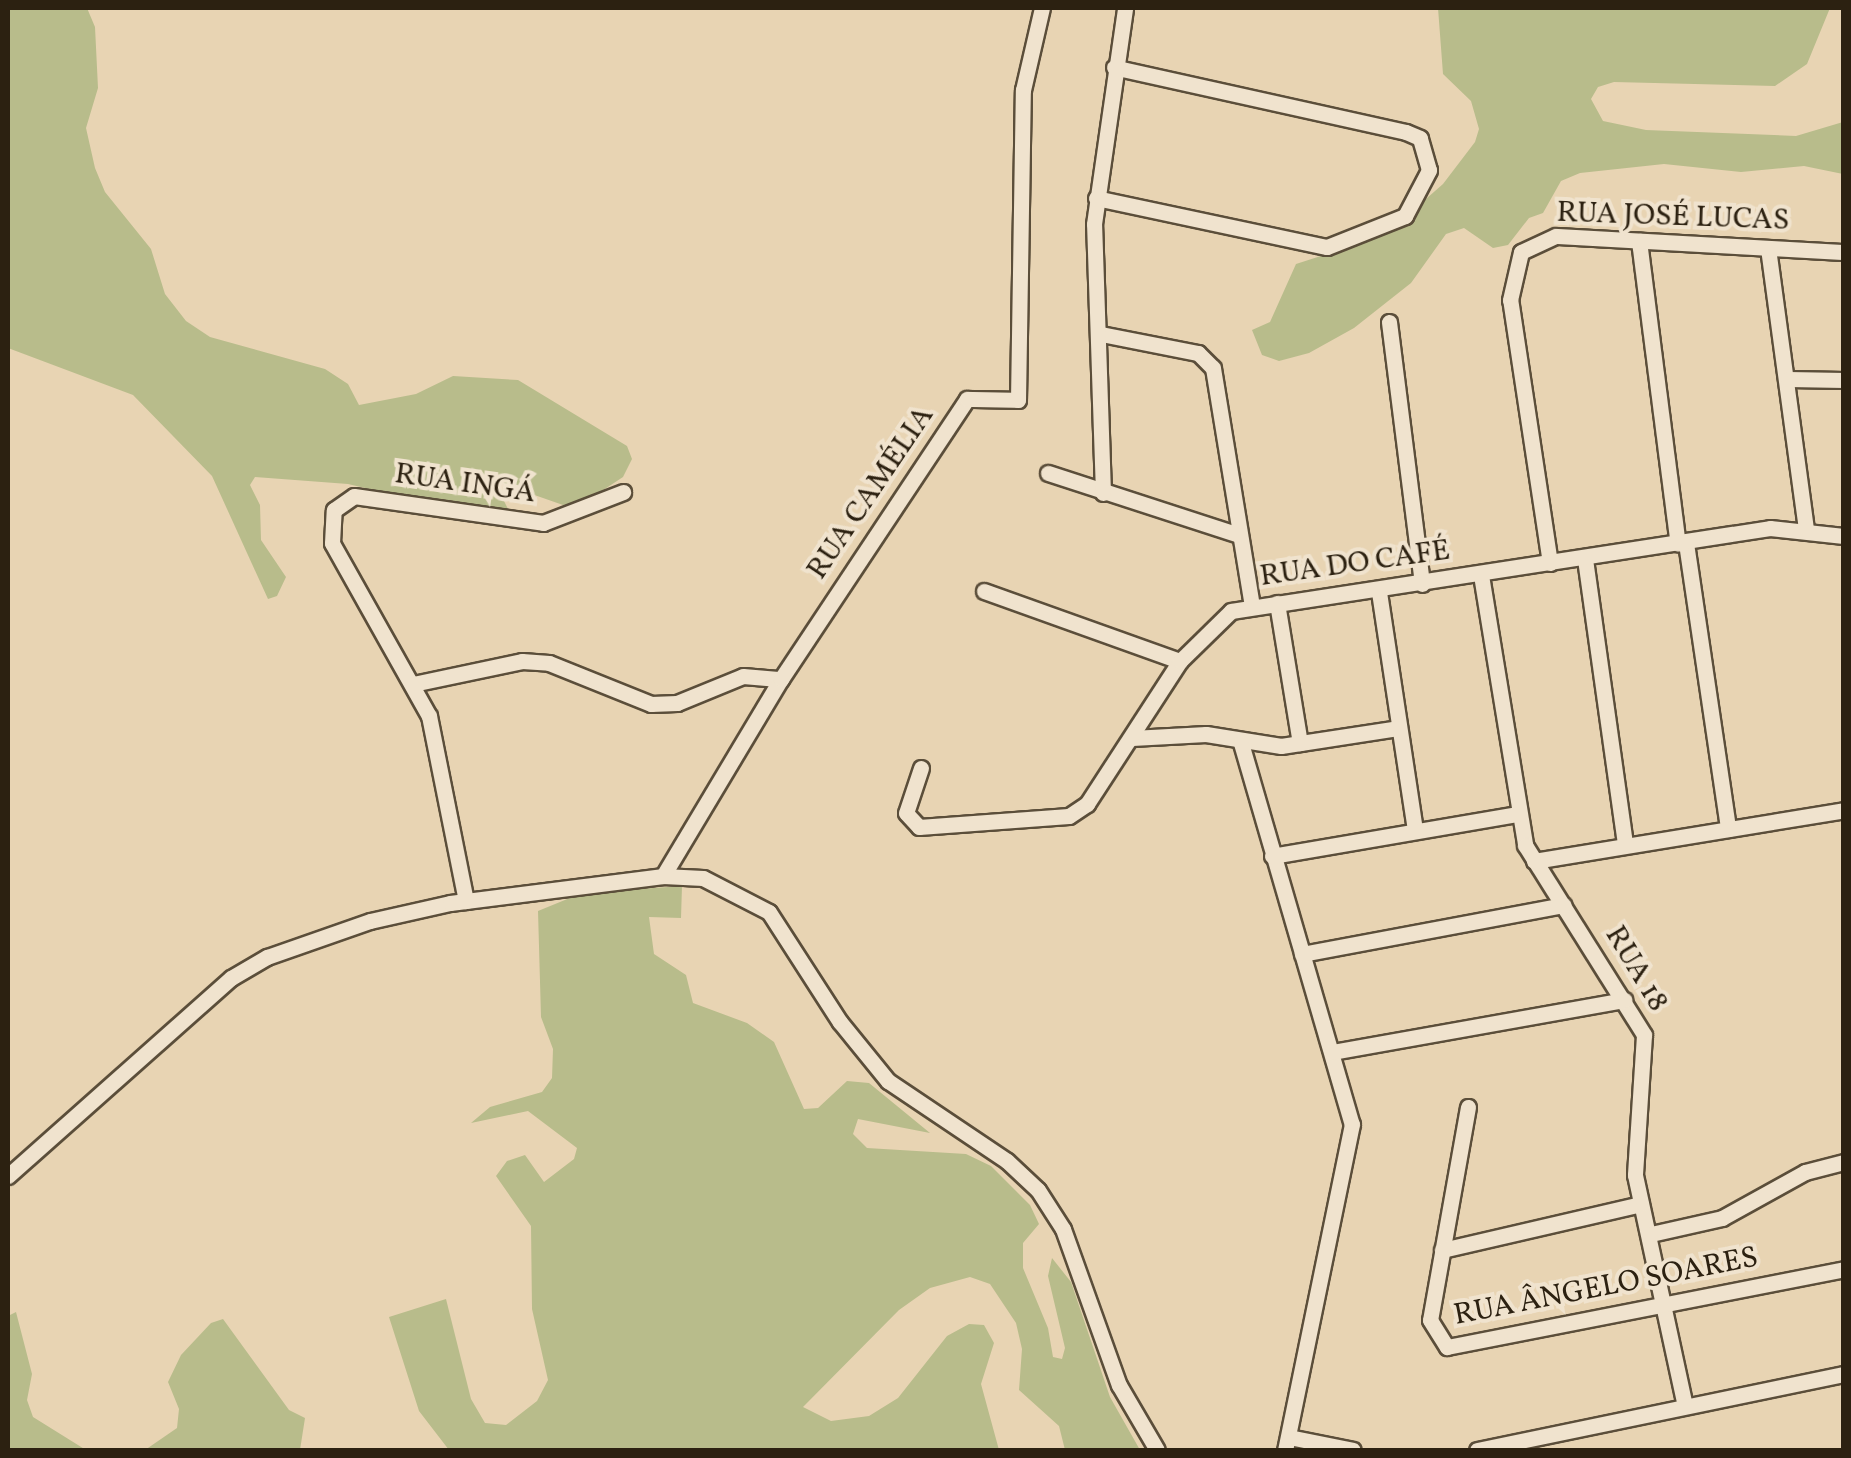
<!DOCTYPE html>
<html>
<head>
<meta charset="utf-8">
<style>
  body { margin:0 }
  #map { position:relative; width:1851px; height:1458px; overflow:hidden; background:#e8d4b3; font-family:Vollkorn,serif }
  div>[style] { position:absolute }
  .green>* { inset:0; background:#b8bc8b }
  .roads { filter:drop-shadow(2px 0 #5b4e3a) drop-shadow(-2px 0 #5b4e3a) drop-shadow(0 2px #5b4e3a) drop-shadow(0 -2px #5b4e3a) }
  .street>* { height:15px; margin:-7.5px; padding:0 7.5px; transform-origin:7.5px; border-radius:7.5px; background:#f0e3ce }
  span { translate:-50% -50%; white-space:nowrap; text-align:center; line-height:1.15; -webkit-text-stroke:8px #f0e3ce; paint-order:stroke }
  .street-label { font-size:30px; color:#2c2111 }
  .frame { position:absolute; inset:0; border:10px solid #2c2111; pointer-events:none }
</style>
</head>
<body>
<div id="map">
  <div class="green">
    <div style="clip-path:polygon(8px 8px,87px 8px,95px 27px,98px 88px,86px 128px,95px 168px,105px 192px,151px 249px,165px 294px,186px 321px,210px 337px,325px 369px,348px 384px,359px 405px,416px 394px,453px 376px,518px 380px,627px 446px,632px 459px,623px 477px,588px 500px,563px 505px,494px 481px,509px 511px,450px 508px,348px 484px,255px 477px,250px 485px,260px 505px,261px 540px,286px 577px,277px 596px,268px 599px,212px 476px,133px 395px,8px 348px)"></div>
    <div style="clip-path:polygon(1438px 8px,1830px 8px,1807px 64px,1775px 86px,1614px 82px,1598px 87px,1591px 99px,1603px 121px,1646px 130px,1796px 136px,1843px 122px,1843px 174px,1804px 166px,1741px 172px,1664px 164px,1580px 173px,1561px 181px,1543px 213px,1529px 218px,1508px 245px,1493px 248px,1464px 228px,1446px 234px,1411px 283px,1354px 328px,1309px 353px,1279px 361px,1262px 355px,1252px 330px,1270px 322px,1296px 264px,1358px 244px,1402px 220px,1443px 184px,1475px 142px,1479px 129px,1471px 101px,1443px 74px)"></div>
    <div style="clip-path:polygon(682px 886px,681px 918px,649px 917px,654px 954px,686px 975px,693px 1003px,747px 1023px,774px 1042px,804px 1109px,818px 1108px,847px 1081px,869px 1083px,930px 1133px,858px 1119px,853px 1134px,867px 1148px,966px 1154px,991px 1166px,1030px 1205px,1039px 1224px,1023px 1243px,1023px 1268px,1048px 1328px,1053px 1357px,1062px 1359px,1065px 1348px,1048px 1276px,1052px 1258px,1071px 1282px,1110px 1397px,1140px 1450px,1065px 1450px,1059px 1426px,1019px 1390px,1022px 1349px,1016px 1323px,990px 1284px,970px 1277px,930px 1288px,899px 1310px,803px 1407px,831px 1421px,869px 1416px,898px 1398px,947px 1336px,969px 1324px,984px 1325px,994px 1343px,981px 1384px,999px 1450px,449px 1450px,419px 1411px,389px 1317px,446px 1299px,471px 1399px,485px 1423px,506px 1425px,537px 1401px,548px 1380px,532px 1309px,531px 1226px,496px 1176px,507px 1161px,525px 1155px,544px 1182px,574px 1159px,577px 1148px,528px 1111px,471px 1123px,490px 1107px,542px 1092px,552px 1078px,553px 1049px,541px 1017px,538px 911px,582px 893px)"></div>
    <div style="clip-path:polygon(16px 1312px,32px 1374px,27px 1400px,33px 1417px,86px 1450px,8px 1450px,8px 1316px)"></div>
    <div style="clip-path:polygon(223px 1319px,289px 1410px,305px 1418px,300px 1450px,145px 1450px,177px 1428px,179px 1409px,168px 1382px,181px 1355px,211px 1323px)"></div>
  </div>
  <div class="roads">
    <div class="street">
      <div style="left:1096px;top:198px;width:236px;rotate:12deg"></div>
      <div style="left:1327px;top:247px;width:84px;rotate:-21.7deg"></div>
      <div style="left:1405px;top:216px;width:52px;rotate:-62.4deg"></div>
      <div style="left:1429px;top:170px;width:33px;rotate:-106deg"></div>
      <div style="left:1420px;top:138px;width:15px;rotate:-157deg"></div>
      <div style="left:1406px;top:132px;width:299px;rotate:-167.5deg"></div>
      <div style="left:1639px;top:241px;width:305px;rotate:82.7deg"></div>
      <div style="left:1768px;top:248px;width:285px;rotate:82.3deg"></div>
      <div style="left:1389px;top:322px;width:264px;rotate:82.8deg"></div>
      <div style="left:1101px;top:334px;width:99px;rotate:11.1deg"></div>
      <div style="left:1198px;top:353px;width:21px;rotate:45deg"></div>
      <div style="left:1213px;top:368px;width:240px;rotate:80.7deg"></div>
      <div style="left:1788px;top:379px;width:56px;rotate:1deg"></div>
      <div style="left:1048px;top:473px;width:201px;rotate:18deg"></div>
      <div style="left:1103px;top:493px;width:269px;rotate:-91.9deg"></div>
      <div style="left:1094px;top:224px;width:218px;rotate:-81.8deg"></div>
      <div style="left:1686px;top:543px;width:289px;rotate:81.6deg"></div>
      <div style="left:1585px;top:559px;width:289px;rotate:82deg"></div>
      <div style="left:1550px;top:563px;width:266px;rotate:-98.6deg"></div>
      <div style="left:1510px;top:300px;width:49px;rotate:-77.1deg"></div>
      <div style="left:1521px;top:252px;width:38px;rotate:-25deg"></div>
      <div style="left:1556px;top:236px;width:288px;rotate:3.2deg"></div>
      <div style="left:1481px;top:575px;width:274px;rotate:80.7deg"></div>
      <div style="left:1525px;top:845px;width:224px;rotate:57.9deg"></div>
      <div style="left:1644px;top:1035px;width:140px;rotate:93.7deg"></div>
      <div style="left:1635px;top:1175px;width:236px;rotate:77.8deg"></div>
      <div style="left:984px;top:591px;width:208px;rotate:19.7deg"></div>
      <div style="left:1379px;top:592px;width:241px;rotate:81.4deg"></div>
      <div style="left:1277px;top:603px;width:142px;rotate:80.7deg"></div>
      <div style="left:413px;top:684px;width:111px;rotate:-11.9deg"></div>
      <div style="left:522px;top:661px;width:27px;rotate:4deg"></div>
      <div style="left:549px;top:663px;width:110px;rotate:21.9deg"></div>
      <div style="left:651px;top:704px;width:26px;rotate:-2deg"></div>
      <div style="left:677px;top:703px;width:71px;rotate:-22.2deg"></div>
      <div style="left:743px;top:676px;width:38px;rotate:5deg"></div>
      <div style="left:1132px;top:738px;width:74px;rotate:-3.1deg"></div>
      <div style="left:1206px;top:734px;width:76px;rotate:9.1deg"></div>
      <div style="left:1281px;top:746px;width:118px;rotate:-8.7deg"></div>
      <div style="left:1241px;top:743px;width:397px;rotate:73.8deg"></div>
      <div style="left:1352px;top:1124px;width:333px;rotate:101.6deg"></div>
      <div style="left:921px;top:768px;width:47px;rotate:108.4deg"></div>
      <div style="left:906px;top:813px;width:19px;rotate:47deg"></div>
      <div style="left:919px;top:827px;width:150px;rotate:-4.2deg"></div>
      <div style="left:1069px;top:816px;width:22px;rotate:-34deg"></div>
      <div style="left:1087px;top:804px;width:171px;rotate:-57deg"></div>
      <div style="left:1180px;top:661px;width:71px;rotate:-44.4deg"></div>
      <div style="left:1231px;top:611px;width:545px;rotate:-8.75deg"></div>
      <div style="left:1770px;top:528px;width:74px;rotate:6.2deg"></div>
      <div style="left:1272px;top:856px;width:251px;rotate:-9.7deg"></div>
      <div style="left:1534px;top:861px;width:314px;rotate:-9.3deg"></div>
      <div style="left:663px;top:876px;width:230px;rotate:-59.1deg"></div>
      <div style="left:781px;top:679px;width:336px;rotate:-56.4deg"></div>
      <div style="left:967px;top:399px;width:51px;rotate:1.1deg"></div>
      <div style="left:1018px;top:400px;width:310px;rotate:-89.1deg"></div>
      <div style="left:1023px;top:90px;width:84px;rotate:-77deg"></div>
      <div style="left:466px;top:901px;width:189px;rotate:-101.3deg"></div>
      <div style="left:429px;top:716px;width:198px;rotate:-119.3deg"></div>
      <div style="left:332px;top:543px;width:33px;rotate:-87deg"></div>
      <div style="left:334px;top:510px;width:24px;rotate:-35deg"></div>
      <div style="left:354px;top:496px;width:191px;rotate:8.1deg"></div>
      <div style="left:543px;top:523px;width:86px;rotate:-21.2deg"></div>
      <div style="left:1302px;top:954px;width:266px;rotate:-10.6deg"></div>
      <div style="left:1332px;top:1052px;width:297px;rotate:-10.1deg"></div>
      <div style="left:1468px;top:1107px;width:216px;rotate:100.1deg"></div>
      <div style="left:1430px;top:1320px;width:32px;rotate:58deg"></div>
      <div style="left:1447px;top:1347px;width:405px;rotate:-11.1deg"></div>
      <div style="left:8px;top:1176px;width:298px;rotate:-41.6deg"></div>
      <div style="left:231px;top:978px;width:42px;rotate:-30.3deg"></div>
      <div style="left:267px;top:957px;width:109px;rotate:-19.3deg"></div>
      <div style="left:370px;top:921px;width:82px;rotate:-12.7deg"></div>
      <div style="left:450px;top:903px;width:215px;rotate:-7.2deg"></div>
      <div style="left:663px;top:876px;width:40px;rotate:2.9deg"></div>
      <div style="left:703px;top:878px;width:74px;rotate:27.3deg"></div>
      <div style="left:769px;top:912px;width:131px;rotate:57.2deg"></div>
      <div style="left:840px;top:1022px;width:76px;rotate:50.9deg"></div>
      <div style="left:888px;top:1081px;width:143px;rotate:33.9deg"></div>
      <div style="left:1007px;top:1161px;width:42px;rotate:43.1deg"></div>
      <div style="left:1038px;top:1190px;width:46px;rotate:57.3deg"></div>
      <div style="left:1063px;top:1229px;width:166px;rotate:70.3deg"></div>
      <div style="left:1119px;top:1385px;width:75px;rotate:59.7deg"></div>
      <div style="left:1651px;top:1234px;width:73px;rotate:-12.7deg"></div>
      <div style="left:1722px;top:1218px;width:95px;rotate:-29deg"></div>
      <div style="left:1805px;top:1172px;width:40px;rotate:-14.4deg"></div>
      <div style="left:1442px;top:1250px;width:204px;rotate:-13deg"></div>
      <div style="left:1289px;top:1437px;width:65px;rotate:11.5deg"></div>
      <div style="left:1477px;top:1450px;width:375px;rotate:-11.7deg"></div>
    </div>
  </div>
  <div class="street-label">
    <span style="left:1673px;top:217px;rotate:2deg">RUA JOSÉ LUCAS</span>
    <span style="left:465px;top:484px;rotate:8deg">RUA INGÁ</span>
    <span style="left:871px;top:493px;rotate:-56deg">RUA CAMÉLIA</span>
    <span style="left:1355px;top:564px;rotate:-8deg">RUA DO CAFÉ</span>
    <span style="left:1636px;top:969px;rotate:59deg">RUA 18</span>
    <span style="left:1606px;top:1287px;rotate:-11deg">RUA ÂNGELO SOARES</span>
  </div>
  <div class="frame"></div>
</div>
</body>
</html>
